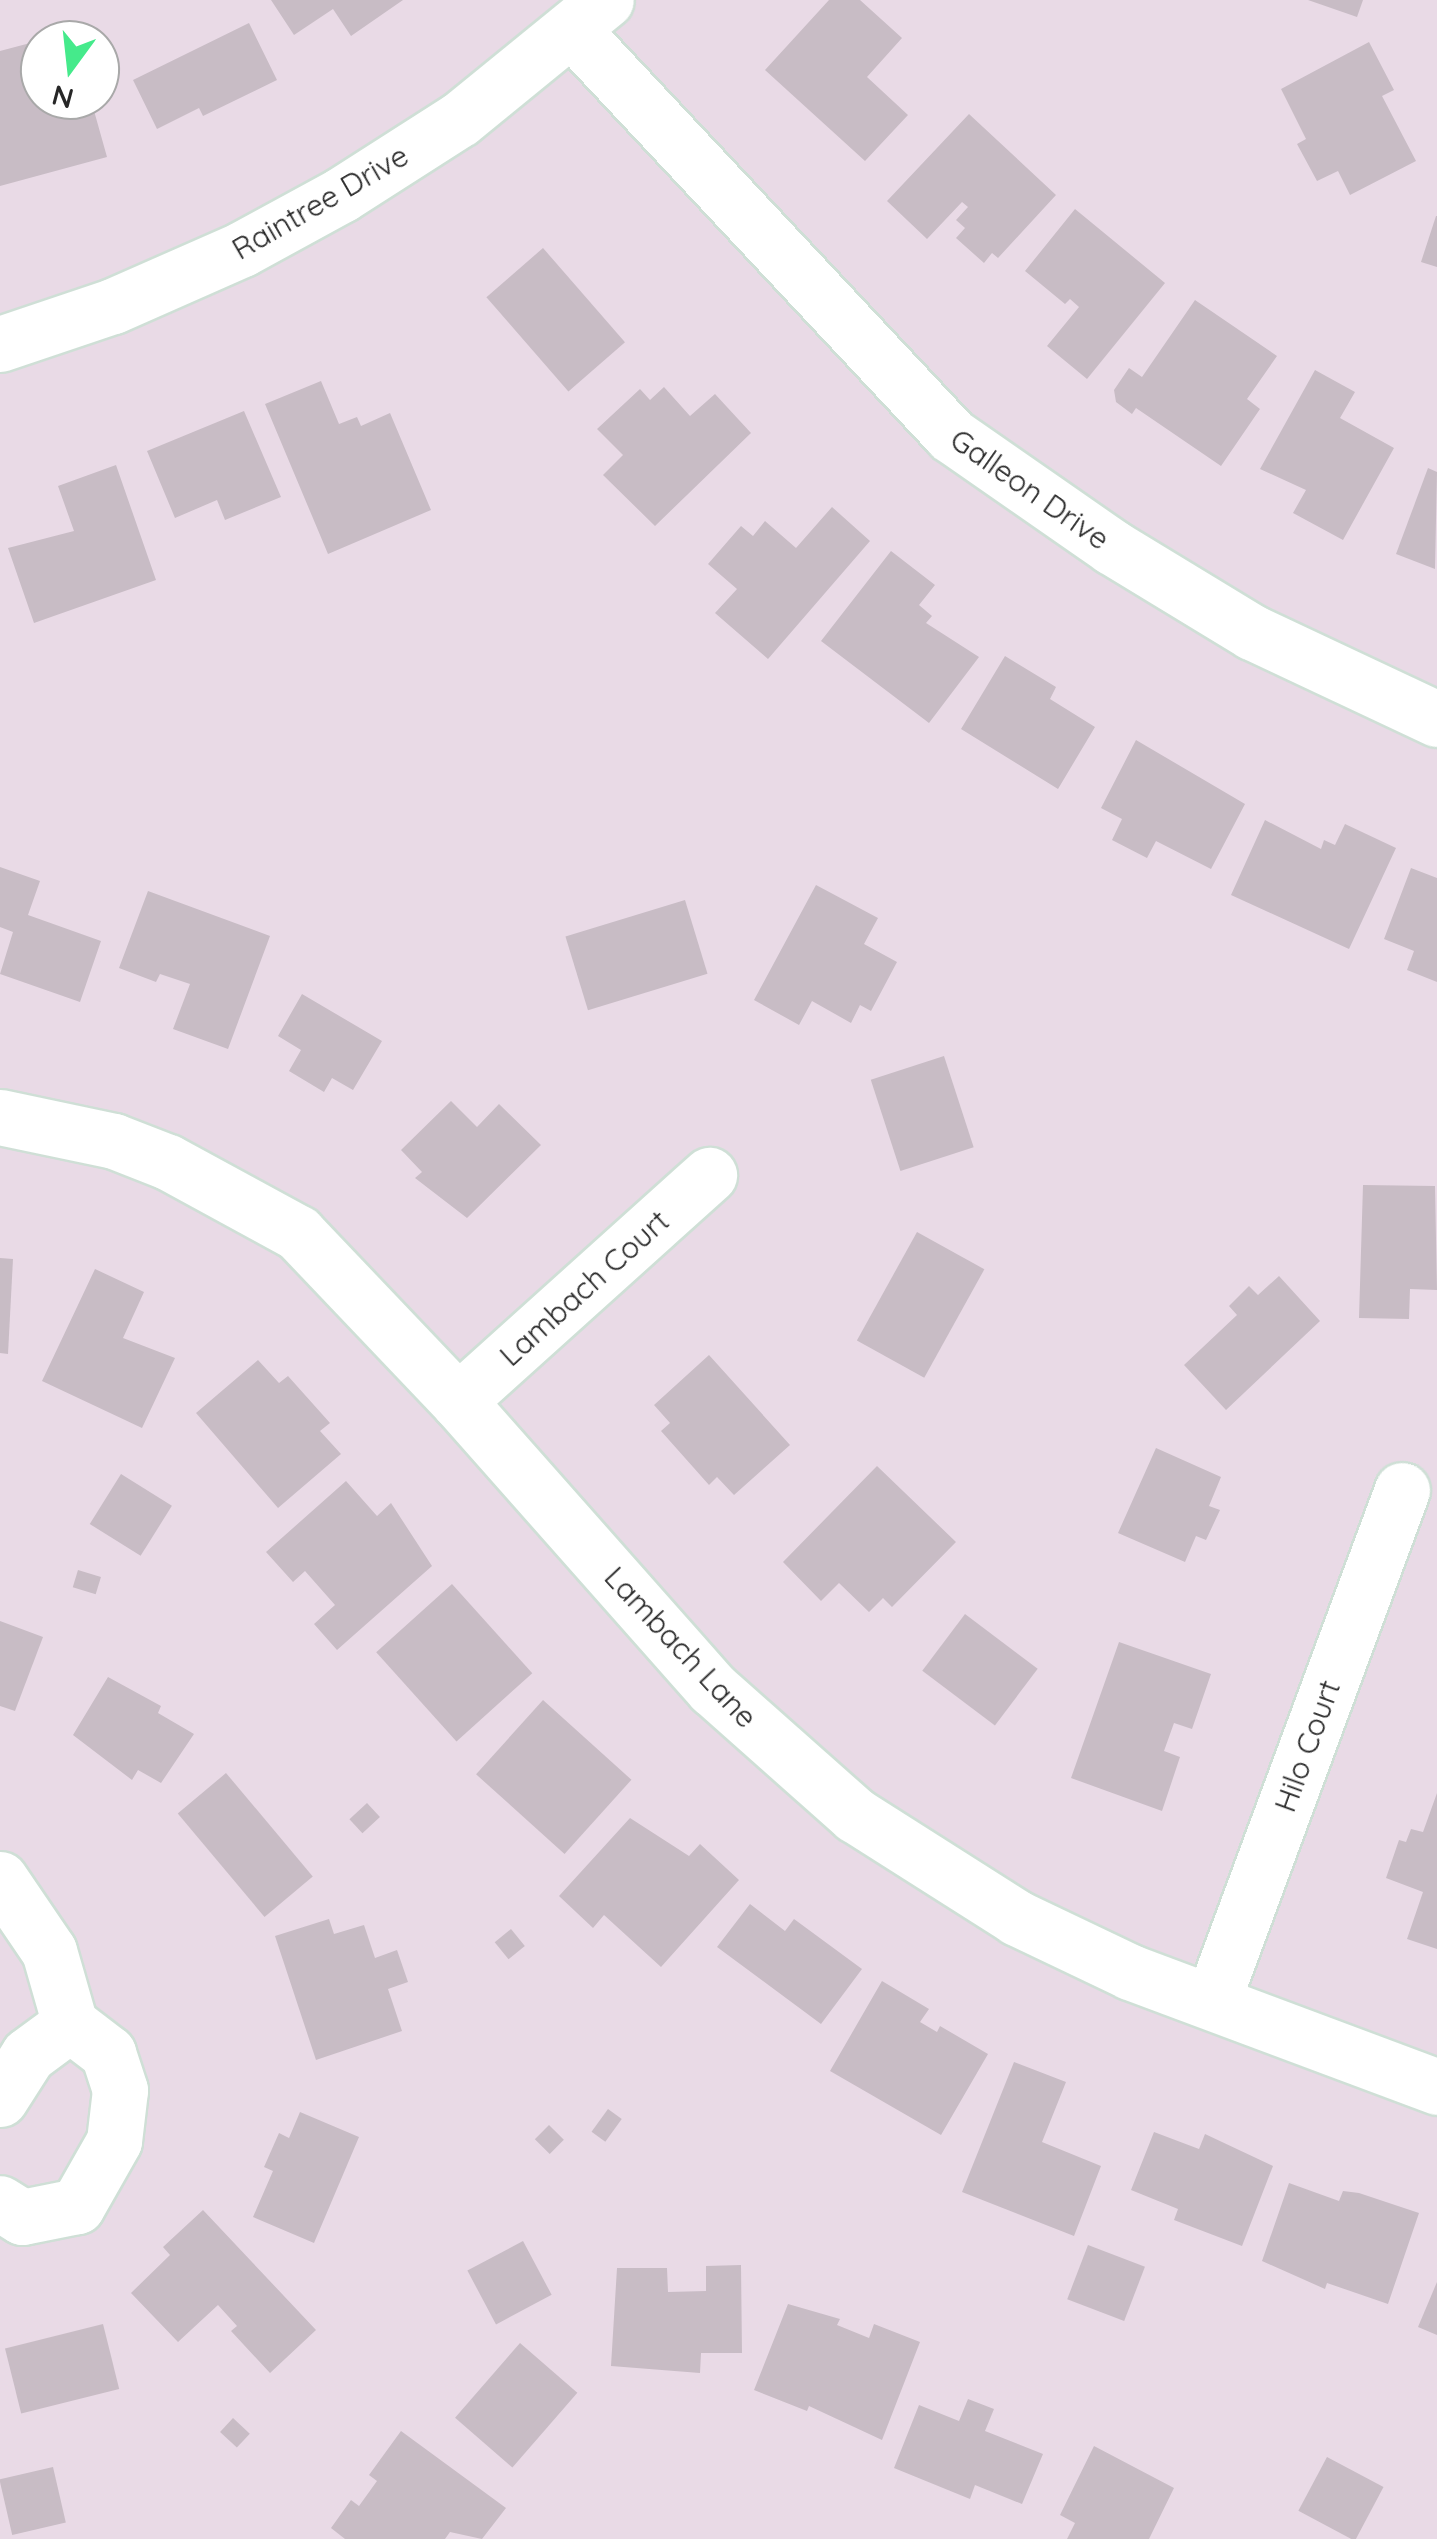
<!DOCTYPE html>
<html>
<head>
<meta charset="utf-8">
<style>
  body { margin:0 }
  #map { position:relative; width:1437px; height:2539px; overflow:hidden; background:#e9dae6; font-family:Quicksand,sans-serif }
  div>[style] { position:absolute }
  .building>* { inset:0; background:#c8bcc5; transform-origin:0 0 }
  .roads { filter:drop-shadow(2px 0 #cfdfd6) drop-shadow(-2px 0 #cfdfd6) drop-shadow(0 2px #cfdfd6) drop-shadow(0 -2px #cfdfd6) }
  .minor>* { height:55px; margin:-27.5px; padding:0 27.5px; transform-origin:27.5px; border-radius:27.5px; background:#fff }
  span { translate:-50% -50%; white-space:nowrap; text-align:center; line-height:1.15; -webkit-text-stroke:8px #fff; paint-order:stroke }
  .street-label { font-size:30px; color:#272727 }
  .north { position:absolute; left:20px; top:20px; width:100px; height:100px; box-sizing:border-box; background:#fff; border:2px solid #a9a9a9; border-radius:50%; rotate:195deg; font-size:28px; font-weight:700; line-height:40px; text-align:center; color:#272727 }
  .north::after { content:''; display:block; margin:auto; width:35px; height:45px; background:#45ea8b; clip-path:polygon(50% 0,100% 100%,50% 72%,0 100%) }
</style>
</head>
<body>
<div id="map">
  <div class="building">
    <div style="clip-path:polygon(271px 0,403px 0,351px 36px,333px 9px,294px 35px)"></div>
    <div style="clip-path:polygon(829px 0,860px 0,902px 38px,867px 77px,908px 115px,865px 161px,765px 70px)"></div>
    <div style="clip-path:polygon(1308px 0,1363px 0,1357px 17px)"></div>
    <div style="clip-path:polygon(249px 23px,277px 80px,203px 116px,199px 108px,157px 129px,133px 80px)"></div>
    <div style="clip-path:polygon(34px 42px,40px 100px,91px 100px,107px 157px,0 186px,0 51px)"></div>
    <div style="clip-path:polygon(1369px 42px,1394px 90px,1382px 96px,1416px 161px,1350px 195px,1338px 171px,1317px 181px,1297px 144px,1306px 139px,1281px 89px)"></div>
    <div style="clip-path:polygon(969px 114px,1056px 195px,998px 258px,992px 253px,984px 263px,956px 238px,965px 228px,956px 220px,968px 207px,962px 202px,927px 239px,887px 201px)"></div>
    <div style="clip-path:polygon(1075px 209px,1165px 283px,1087px 379px,1047px 346px,1079px 307px,1070px 299px,1065px 304px,1025px 271px)"></div>
    <div style="clip-path:polygon(1436px 216px,1437px 216px,1437px 267px,1421px 262px)"></div>
    <div style="left:543px;top:248px;width:125px;height:75px;rotate:49deg"></div>
    <div style="clip-path:polygon(1195px 300px,1277px 356px,1247px 399px,1260px 409px,1221px 466px,1136px 408px,1132px 414px,1116px 402px,1114px 390px,1129px 368px,1142px 377px)"></div>
    <div style="clip-path:polygon(1315px 370px,1355px 392px,1340px 418px,1394px 448px,1343px 540px,1293px 513px,1306px 490px,1260px 469px)"></div>
    <div style="clip-path:polygon(321px 381px,339px 424px,357px 417px,361px 426px,390px 413px,431px 510px,328px 554px,265px 404px)"></div>
    <div style="clip-path:polygon(664px 387px,690px 416px,715px 394px,751px 433px,655px 526px,603px 475px,623px 455px,597px 429px,640px 389px,650px 400px)"></div>
    <div style="clip-path:polygon(244px 411px,281px 497px,225px 520px,217px 500px,175px 518px,147px 451px)"></div>
    <div style="clip-path:polygon(116px 465px,156px 580px,34px 623px,8px 548px,74px 531px,58px 486px)"></div>
    <div style="clip-path:polygon(1428px 468px,1437px 472px,1435px 569px,1396px 554px)"></div>
    <div style="clip-path:polygon(832px 507px,870px 541px,768px 659px,715px 613px,737px 589px,708px 564px,741px 526px,753px 536px,765px 521px,796px 548px)"></div>
    <div style="clip-path:polygon(891px 551px,935px 585px,919px 605px,932px 616px,926px 623px,979px 657px,929px 723px,821px 641px)"></div>
    <div style="clip-path:polygon(1005px 656px,1056px 687px,1050px 699px,1095px 727px,1058px 789px,961px 729px)"></div>
    <div style="clip-path:polygon(1136px 740px,1245px 804px,1211px 869px,1156px 841px,1147px 858px,1112px 840px,1122px 819px,1101px 808px)"></div>
    <div style="clip-path:polygon(1265px 820px,1321px 849px,1324px 840px,1335px 845px,1345px 824px,1396px 848px,1349px 949px,1231px 895px)"></div>
    <div style="clip-path:polygon(0 867px,40px 881px,28px 915px,101px 941px,80px 1002px,0 974px,13px 932px,0 927px)"></div>
    <div style="clip-path:polygon(1411px 868px,1437px 878px,1437px 982px,1407px 970px,1414px 951px,1384px 939px)"></div>
    <div style="clip-path:polygon(816px 885px,878px 918px,864px 944px,897px 962px,871px 1011px,860px 1005px,851px 1023px,812px 1001px,799px 1025px,754px 1000px)"></div>
    <div style="clip-path:polygon(148px 891px,270px 936px,228px 1049px,173px 1029px,190px 984px,160px 974px,156px 982px,119px 968px)"></div>
    <div style="left:685px;top:900px;width:77px;height:125px;rotate:73deg"></div>
    <div style="clip-path:polygon(302px 994px,382px 1041px,353px 1090px,332px 1078px,324px 1092px,289px 1071px,301px 1050px,278px 1036px)"></div>
    <div style="left:944px;top:1056px;width:96px;height:77px;rotate:72deg"></div>
    <div style="clip-path:polygon(451px 1101px,477px 1127px,499px 1104px,541px 1145px,467px 1218px,415px 1178px,422px 1172px,401px 1150px)"></div>
    <div style="clip-path:polygon(1363px 1185px,1435px 1186px,1437px 1290px,1410px 1289px,1409px 1319px,1359px 1318px)"></div>
    <div style="left:917px;top:1232px;width:77px;height:124px;rotate:29deg"></div>
    <div style="clip-path:polygon(0 1258px,13px 1259px,8px 1354px,0 1353px)"></div>
    <div style="clip-path:polygon(95px 1269px,144px 1292px,123px 1338px,175px 1358px,142px 1428px,42px 1381px)"></div>
    <div style="clip-path:polygon(1279px 1276px,1320px 1321px,1226px 1410px,1184px 1365px,1237px 1315px,1229px 1306px,1249px 1286px,1258px 1295px)"></div>
    <div style="clip-path:polygon(709px 1355px,790px 1445px,734px 1495px,717px 1477px,709px 1485px,661px 1431px,670px 1423px,654px 1405px)"></div>
    <div style="clip-path:polygon(258px 1360px,279px 1383px,288px 1376px,330px 1423px,320px 1431px,341px 1454px,278px 1508px,196px 1413px)"></div>
    <div style="clip-path:polygon(1156px 1448px,1221px 1477px,1209px 1506px,1220px 1510px,1206px 1540px,1196px 1536px,1185px 1562px,1118px 1533px)"></div>
    <div style="clip-path:polygon(877px 1466px,956px 1542px,892px 1607px,883px 1598px,869px 1612px,839px 1583px,821px 1601px,783px 1562px)"></div>
    <div style="left:121px;top:1474px;width:60px;height:59px;rotate:32deg"></div>
    <div style="clip-path:polygon(346px 1481px,377px 1516px,391px 1503px,432px 1566px,337px 1650px,314px 1624px,335px 1605px,305px 1571px,293px 1582px,266px 1552px)"></div>
    <div style="left:78px;top:1570px;width:24px;height:18px;rotate:17deg"></div>
    <div style="left:452px;top:1584px;width:120px;height:102px;rotate:48deg"></div>
    <div style="left:965px;top:1614px;width:91px;height:71px;rotate:37deg"></div>
    <div style="clip-path:polygon(0 1621px,43px 1637px,15px 1711px,0 1706px)"></div>
    <div style="clip-path:polygon(1119px 1642px,1211px 1674px,1192px 1729px,1174px 1723px,1164px 1751px,1180px 1757px,1162px 1811px,1071px 1778px)"></div>
    <div style="clip-path:polygon(108px 1677px,161px 1706px,158px 1713px,194px 1734px,161px 1783px,138px 1770px,132px 1780px,73px 1735px)"></div>
    <div style="left:543px;top:1700px;width:119px;height:100px;rotate:42deg"></div>
    <div style="left:226px;top:1773px;width:135px;height:63px;rotate:50deg"></div>
    <div style="clip-path:polygon(1437px 1793px,1437px 1949px,1407px 1939px,1423px 1892px,1386px 1878px,1399px 1840px,1406px 1842px,1411px 1829px,1423px 1832px)"></div>
    <div style="left:367px;top:1803px;width:19px;height:24px;rotate:47deg"></div>
    <div style="clip-path:polygon(630px 1818px,689px 1856px,700px 1844px,739px 1880px,661px 1967px,604px 1915px,593px 1928px,559px 1896px)"></div>
    <div style="clip-path:polygon(750px 1904px,785px 1931px,794px 1919px,862px 1969px,821px 2024px,717px 1947px)"></div>
    <div style="clip-path:polygon(329px 1919px,334px 1934px,364px 1925px,375px 1958px,397px 1950px,408px 1982px,388px 1989px,402px 2031px,316px 2060px,275px 1936px)"></div>
    <div style="left:511px;top:1929px;width:22px;height:21px;rotate:51deg"></div>
    <div style="clip-path:polygon(882px 1981px,929px 2009px,920px 2022px,937px 2032px,940px 2026px,988px 2054px,941px 2135px,830px 2071px)"></div>
    <div style="clip-path:polygon(1014px 2062px,1066px 2082px,1042px 2142px,1101px 2166px,1074px 2236px,962px 2192px)"></div>
    <div style="left:608px;top:2109px;width:17px;height:28px;rotate:36deg"></div>
    <div style="clip-path:polygon(300px 2112px,359px 2137px,314px 2243px,253px 2217px,273px 2171px,264px 2167px,279px 2133px,289px 2138px)"></div>
    <div style="left:549px;top:2125px;width:21px;height:20px;rotate:45deg"></div>
    <div style="clip-path:polygon(1154px 2132px,1199px 2149px,1205px 2134px,1273px 2166px,1242px 2246px,1174px 2220px,1178px 2209px,1131px 2190px)"></div>
    <div style="clip-path:polygon(1289px 2183px,1339px 2201px,1343px 2191px,1359px 2193px,1419px 2213px,1388px 2304px,1327px 2283px,1325px 2289px,1262px 2261px)"></div>
    <div style="clip-path:polygon(203px 2210px,316px 2330px,270px 2373px,231px 2331px,237px 2326px,218px 2305px,178px 2342px,131px 2293px,170px 2255px,163px 2247px)"></div>
    <div style="left:523px;top:2241px;width:61px;height:63px;rotate:62deg"></div>
    <div style="left:1088px;top:2245px;width:61px;height:58px;rotate:21deg"></div>
    <div style="clip-path:polygon(741px 2265px,742px 2353px,701px 2353px,700px 2373px,611px 2366px,617px 2268px,667px 2268px,668px 2292px,706px 2291px,706px 2266px)"></div>
    <div style="clip-path:polygon(1437px 2282px,1437px 2335px,1418px 2327px)"></div>
    <div style="clip-path:polygon(788px 2304px,840px 2319px,837px 2325px,869px 2338px,874px 2324px,920px 2342px,882px 2440px,809px 2406px,807px 2411px,754px 2390px)"></div>
    <div style="left:103px;top:2324px;width:67px;height:101px;rotate:76deg"></div>
    <div style="left:520px;top:2343px;width:76px;height:99px;rotate:41deg"></div>
    <div style="clip-path:polygon(968px 2399px,994px 2409px,985px 2431px,1043px 2454px,1022px 2504px,975px 2485px,970px 2499px,894px 2468px,919px 2405px,959px 2421px)"></div>
    <div style="left:233px;top:2418px;width:23px;height:19px;rotate:43deg"></div>
    <div style="clip-path:polygon(401px 2431px,506px 2508px,482px 2539px,450px 2532px,445px 2539px,345px 2539px,331px 2528px,351px 2500px,359px 2506px,377px 2481px,369px 2475px)"></div>
    <div style="clip-path:polygon(1094px 2446px,1174px 2488px,1149px 2539px,1067px 2539px,1075px 2523px,1060px 2515px)"></div>
    <div style="left:1327px;top:2457px;width:64px;height:61px;rotate:28deg"></div>
    <div style="left:53px;top:2467px;width:57px;height:55px;rotate:77deg"></div>
  </div>
  <div class="roads">
    <div class="minor">
      <div style="left:573px;top:31px;width:553px;rotate:46.9deg"></div>
      <div style="left:951px;top:435px;width:196px;rotate:34.8deg"></div>
      <div style="left:1112px;top:547px;width:164px;rotate:31.3deg"></div>
      <div style="left:1252px;top:632px;width:204px;rotate:25.2deg"></div>
      <div style="left:0;top:344px;width:119px;rotate:-18.6deg"></div>
      <div style="left:113px;top:306px;width:141px;rotate:-23.8deg"></div>
      <div style="left:242px;top:249px;width:113px;rotate:-28.6deg"></div>
      <div style="left:341px;top:195px;width:141px;rotate:-32.6deg"></div>
      <div style="left:460px;top:119px;width:188px;rotate:-39.2deg"></div>
      <div style="left:0;top:1117px;width:116px;rotate:11.9deg"></div>
      <div style="left:114px;top:1141px;width:58px;rotate:21.3deg"></div>
      <div style="left:168px;top:1162px;width:148px;rotate:28.6deg"></div>
      <div style="left:298px;top:1233px;width:232px;rotate:46.4deg"></div>
      <div style="left:458px;top:1401px;width:385px;rotate:48.5deg"></div>
      <div style="left:713px;top:1689px;width:190px;rotate:41.6deg"></div>
      <div style="left:855px;top:1815px;width:192px;rotate:32.4deg"></div>
      <div style="left:1017px;top:1918px;width:125px;rotate:25.5deg"></div>
      <div style="left:1130px;top:1972px;width:328px;rotate:20.5deg"></div>
      <div style="left:458px;top:1401px;width:338px;rotate:-42deg"></div>
      <div style="left:0;top:1879px;width:87px;rotate:55.8deg"></div>
      <div style="left:49px;top:1951px;width:76px;rotate:74deg"></div>
      <div style="left:70px;top:2024px;width:48px;rotate:37.3deg"></div>
      <div style="left:108px;top:2053px;width:39px;rotate:72deg"></div>
      <div style="left:120px;top:2090px;width:51px;rotate:96.7deg"></div>
      <div style="left:114px;top:2141px;width:75px;rotate:119.6deg"></div>
      <div style="left:77px;top:2206px;width:56px;rotate:168.7deg"></div>
      <div style="left:22px;top:2217px;width:26px;rotate:-148deg"></div>
      <div style="left:1212px;top:2002px;width:546px;rotate:-69.64deg"></div>
      <div style="left:0;top:2099px;width:52px;rotate:-57.5deg"></div>
      <div style="left:28px;top:2055px;width:52px;rotate:-36.4deg"></div>
    </div>
  </div>
  <div class="street-label">
    <span style="left:320px;top:202px;rotate:-30deg">Raintree Drive</span>
    <span style="left:1030px;top:489px;rotate:35deg">Galleon Drive</span>
    <span style="left:584px;top:1288px;rotate:-42deg">Lambach Court</span>
    <span style="left:681px;top:1647px;rotate:47deg">Lambach Lane</span>
    <span style="left:1307px;top:1746px;rotate:-70deg">Hilo Court</span>
  </div>
  <div class="north">N</div>
</div>
</body>
</html>
